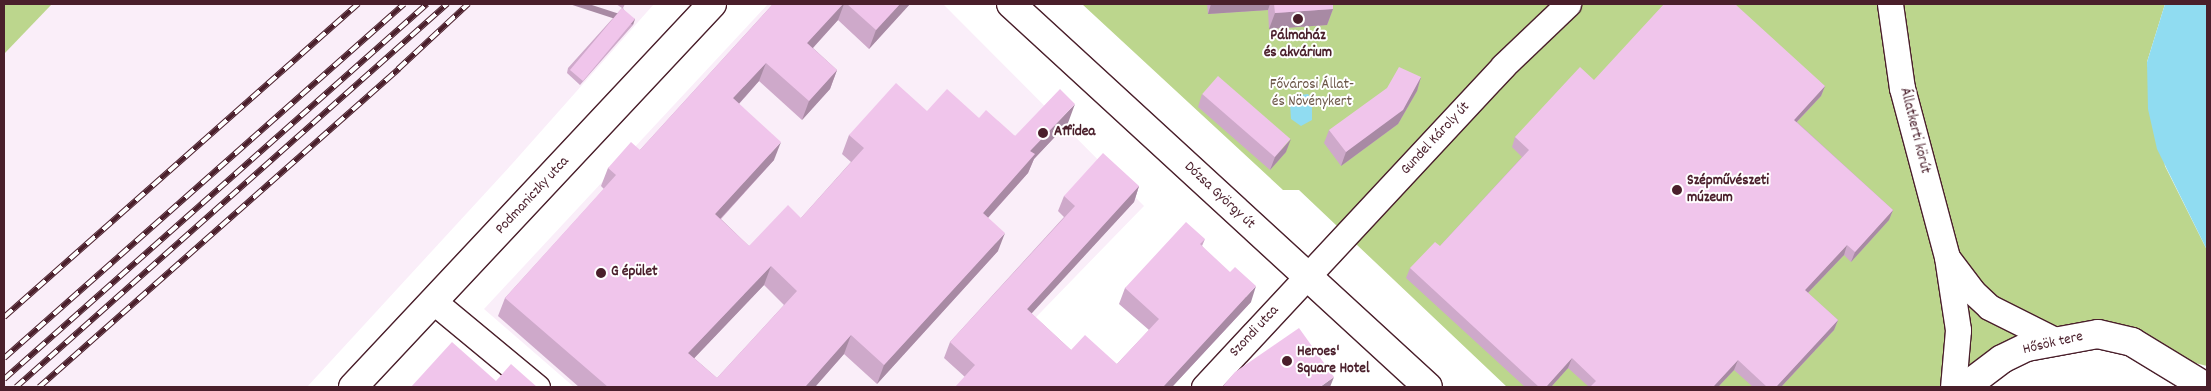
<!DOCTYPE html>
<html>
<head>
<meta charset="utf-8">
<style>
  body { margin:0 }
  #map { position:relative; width:2211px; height:391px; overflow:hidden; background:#fff; font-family:Dekko,sans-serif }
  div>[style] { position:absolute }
  .built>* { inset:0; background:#faeef9 }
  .green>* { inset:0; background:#bcd68d }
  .water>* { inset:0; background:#90dcf1 }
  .roads { filter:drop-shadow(1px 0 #4a1f2b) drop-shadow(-1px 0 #4a1f2b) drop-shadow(0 1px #4a1f2b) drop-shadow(0 -1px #4a1f2b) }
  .street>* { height:25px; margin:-12.5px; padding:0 12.5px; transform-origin:12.5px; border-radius:12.5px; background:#fff }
  .secondary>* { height:28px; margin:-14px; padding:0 14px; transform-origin:14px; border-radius:14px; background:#fff }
  .rail>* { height:5.5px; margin-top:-2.75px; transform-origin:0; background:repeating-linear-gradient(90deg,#fff 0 11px,#4a1f2b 0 22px); box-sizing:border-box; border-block:1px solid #4a1f2b }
  .wall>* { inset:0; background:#cea9ca }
  .shaded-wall>* { inset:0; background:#a88aa4; transform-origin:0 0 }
  .building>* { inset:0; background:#f0c5eb; transform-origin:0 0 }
  .dots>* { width:14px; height:14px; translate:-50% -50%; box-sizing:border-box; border:2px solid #fff; border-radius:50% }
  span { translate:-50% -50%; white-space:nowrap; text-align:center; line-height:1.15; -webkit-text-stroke:4px #fff; paint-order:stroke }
  .poi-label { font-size:15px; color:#4a1f2b; font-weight:700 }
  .left { translate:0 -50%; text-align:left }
  .park-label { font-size:15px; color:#6c5648 }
  .street-label { font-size:15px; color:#4a1f2b }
  .frame { position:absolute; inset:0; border:5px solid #4a1f2b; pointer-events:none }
</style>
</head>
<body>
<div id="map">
  <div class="built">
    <div style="clip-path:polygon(9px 4px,654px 4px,512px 164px,307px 387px,4px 387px,4px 9px)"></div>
    <div style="clip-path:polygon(768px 4px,943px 4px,1144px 206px,968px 387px,574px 387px,484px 309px)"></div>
  </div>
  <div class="green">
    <div style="clip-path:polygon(52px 4px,4px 54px,5px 4px)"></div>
    <div style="clip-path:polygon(1082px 4px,2165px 4px,2147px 62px,2165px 166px,2207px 250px,2207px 366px,2084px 335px,1965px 387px,1507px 387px,1299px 190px,1283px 190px)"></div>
  </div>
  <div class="water">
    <div style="clip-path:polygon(2165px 4px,2207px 4px,2207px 250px,2157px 149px,2148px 109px,2147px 62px)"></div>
    <div style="clip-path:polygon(1308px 94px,1312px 100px,1312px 120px,1301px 126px,1291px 119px,1290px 103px,1293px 96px)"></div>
  </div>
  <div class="roads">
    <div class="street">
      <div style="left:1890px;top:4px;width:85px;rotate:81.9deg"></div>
      <div style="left:1902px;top:88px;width:175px;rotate:75.1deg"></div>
      <div style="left:1947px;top:257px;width:74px;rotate:81.4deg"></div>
      <div style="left:1958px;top:330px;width:57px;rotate:95deg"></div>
      <div style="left:1949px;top:260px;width:39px;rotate:53deg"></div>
      <div style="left:1972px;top:291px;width:23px;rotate:43deg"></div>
      <div style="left:1989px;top:307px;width:74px;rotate:26.6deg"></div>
      <div style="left:433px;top:301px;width:135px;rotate:39.6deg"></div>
      <div style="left:1204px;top:387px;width:439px;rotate:-47deg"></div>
      <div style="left:1503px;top:66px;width:90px;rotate:-43.6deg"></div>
    </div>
    <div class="secondary">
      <div style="left:1011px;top:4px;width:566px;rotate:42.57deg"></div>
      <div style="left:353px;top:387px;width:525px;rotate:-46.85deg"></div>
      <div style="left:1965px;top:387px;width:46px;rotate:-37.1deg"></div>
      <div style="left:2002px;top:359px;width:28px;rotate:-26deg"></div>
      <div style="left:2027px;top:347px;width:72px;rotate:-10.4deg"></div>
      <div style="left:2098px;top:334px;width:35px;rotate:13deg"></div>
      <div style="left:2132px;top:342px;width:87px;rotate:31.3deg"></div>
    </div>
  </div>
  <div class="rail">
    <div style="left:4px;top:317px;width:473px;rotate:-41.5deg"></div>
    <div style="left:4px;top:358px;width:534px;rotate:-41.51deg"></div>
    <div style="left:4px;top:379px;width:565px;rotate:-41.56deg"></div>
    <div style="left:16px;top:387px;width:577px;rotate:-41.63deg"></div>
    <div style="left:39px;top:387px;width:480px;rotate:-41.5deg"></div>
    <div style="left:398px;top:69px;width:96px;rotate:-42.9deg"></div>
  </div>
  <div class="wall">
    <div style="clip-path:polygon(616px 4px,625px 4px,623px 8px,633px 25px,580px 85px,567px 73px,568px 68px,622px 8px)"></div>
    <div style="clip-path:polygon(evenodd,773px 4px,910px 4px,869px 49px,838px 20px,813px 48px,837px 70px,830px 89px,802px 120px,759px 81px,739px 104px,774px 160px,721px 219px,749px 246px,801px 218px,851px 162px,842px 154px,849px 135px,927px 111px,979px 118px,1015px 136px,1068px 123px,1034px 159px,1028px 173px,988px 218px,998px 251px,877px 384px,844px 354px,815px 387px,579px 387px,498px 316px,505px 298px,604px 189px,601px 186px,608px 168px,640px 150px,773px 4px,764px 285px,784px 305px,717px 378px,694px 358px,764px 285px)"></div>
    <div style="clip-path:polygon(1207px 4px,1352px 4px,1333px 5px,1333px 9px,1327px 25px,1269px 29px,1268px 10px,1208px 14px)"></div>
    <div style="clip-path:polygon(1421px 77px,1417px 91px,1398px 124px,1341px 166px,1324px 143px,1329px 130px)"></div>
    <div style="clip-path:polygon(1594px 80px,1825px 86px,1821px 96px,1797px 122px,1893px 210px,1889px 220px,1851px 262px,1844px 255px,1808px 293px,1838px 320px,1834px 330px,1781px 387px,1753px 387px,1734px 370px,1718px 387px,1589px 387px,1568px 368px,1551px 387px,1525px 387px,1406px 278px,1410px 268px,1440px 246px,1522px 157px,1512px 147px,1515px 137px)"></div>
    <div style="clip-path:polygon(1202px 94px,1286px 152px,1270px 170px,1198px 107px)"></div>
    <div style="clip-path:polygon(1139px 186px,1134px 202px,1031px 313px,1071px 350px,1117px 364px,1149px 330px,1119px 304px,1125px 288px,1205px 239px,1202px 246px,1251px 302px,1172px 387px,965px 377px,944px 358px,950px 342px,1064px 217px,1058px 211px,1064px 196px)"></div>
  </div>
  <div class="shaded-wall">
    <div style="clip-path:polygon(843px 4px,844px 4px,838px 20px,800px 62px,807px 43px)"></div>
    <div style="clip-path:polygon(900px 4px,910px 4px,869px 49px,876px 30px)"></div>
    <div style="clip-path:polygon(1211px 4px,1270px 4px,1268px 10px,1208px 14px)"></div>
    <div style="clip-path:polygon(1327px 4px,1352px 4px,1326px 5px)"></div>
    <div style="clip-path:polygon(1333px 9px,1327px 25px,1269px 29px,1275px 13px)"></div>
    <div style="left:635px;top:19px;width:6px;height:80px;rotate:108deg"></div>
    <div style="clip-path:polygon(766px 63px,759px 81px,727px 117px,733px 98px)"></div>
    <div style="clip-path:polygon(837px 70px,830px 89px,802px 120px,809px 101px)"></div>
    <div style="clip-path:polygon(1421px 77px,1417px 91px,1398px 124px,1341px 166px,1346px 152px)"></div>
    <div style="clip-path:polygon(1825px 86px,1821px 96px,1790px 129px,1794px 120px)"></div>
    <div style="clip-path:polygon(1075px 104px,1068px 123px,1034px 159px,1028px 173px,976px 231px,983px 213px,1030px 151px)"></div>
    <div style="clip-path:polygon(1291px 139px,1286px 152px,1270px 170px,1275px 157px)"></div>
    <div style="clip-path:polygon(781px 142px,774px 160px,708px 232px,715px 214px)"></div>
    <div style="clip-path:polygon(1139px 186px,1134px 202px,1021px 325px,1027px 309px)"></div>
    <div style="clip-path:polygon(1893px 210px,1889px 220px,1851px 262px,1855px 252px)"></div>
    <div style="clip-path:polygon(1005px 233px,998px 251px,877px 384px,884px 365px)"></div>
    <div style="clip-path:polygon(1847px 245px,1844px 255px,1801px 300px,1805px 290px)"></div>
    <div style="clip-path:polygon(771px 266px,764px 285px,682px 371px,688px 353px)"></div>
    <div style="clip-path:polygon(1256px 286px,1251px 302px,1172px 387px,1163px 387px)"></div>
    <div style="clip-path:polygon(1838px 320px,1834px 330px,1781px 387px,1776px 387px)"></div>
    <div style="clip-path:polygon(851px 335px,844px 354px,815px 387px,805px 387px)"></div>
    <div style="clip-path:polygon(1572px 358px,1568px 368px,1551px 387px,1546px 387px)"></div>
    <div style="clip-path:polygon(1738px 360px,1734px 370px,1718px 387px,1713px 387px)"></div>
    <div style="clip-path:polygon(1334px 377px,1330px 387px,1320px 387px)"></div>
  </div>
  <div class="building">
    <div style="clip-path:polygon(evenodd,773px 4px,843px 4px,807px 43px,837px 70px,809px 101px,766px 63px,733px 98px,781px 142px,715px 214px,749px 246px,788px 205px,801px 218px,864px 148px,849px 135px,896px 83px,927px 111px,947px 89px,979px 118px,986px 110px,1015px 136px,1060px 89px,1075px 104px,1030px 151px,1035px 154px,983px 213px,1005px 233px,884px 365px,851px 335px,805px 387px,608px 387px,505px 298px,616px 175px,608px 168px,631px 142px,640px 150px,773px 4px,771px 266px,797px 291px,717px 378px,688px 353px,771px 266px)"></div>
    <div style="clip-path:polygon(847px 4px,900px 4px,876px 30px)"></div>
    <div style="clip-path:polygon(1274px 4px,1333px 4px,1333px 9px,1275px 13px)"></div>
    <div style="clip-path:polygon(1664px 4px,1735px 4px,1825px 86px,1794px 120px,1893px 210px,1855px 252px,1847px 245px,1805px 290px,1838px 320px,1776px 387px,1767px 387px,1738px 360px,1713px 387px,1590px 387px,1596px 381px,1572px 358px,1546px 387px,1539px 387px,1410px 268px,1435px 242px,1440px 246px,1529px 150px,1515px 137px,1580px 67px,1594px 80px)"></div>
    <div style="left:622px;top:8px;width:17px;height:81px;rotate:40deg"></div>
    <div style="clip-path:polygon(1399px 67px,1421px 77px,1403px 110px,1346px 152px,1329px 130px,1387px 88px)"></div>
    <div style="left:1218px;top:76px;width:96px;height:24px;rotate:41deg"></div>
    <div style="clip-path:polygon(1103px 153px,1139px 186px,1027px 309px,1071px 350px,1085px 335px,1117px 364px,1159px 319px,1125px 288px,1186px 222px,1205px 239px,1200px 244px,1230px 272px,1235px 267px,1256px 286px,1163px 387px,955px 387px,975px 365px,950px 342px,1075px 206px,1064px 196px)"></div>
    <div style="clip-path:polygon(1299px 328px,1334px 377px,1320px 387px,1222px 387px,1235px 372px)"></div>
    <div style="clip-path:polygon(452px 342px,496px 381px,511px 364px,537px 387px,411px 387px)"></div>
  </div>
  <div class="dots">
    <div style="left:1298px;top:19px;background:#4a1f2b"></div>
    <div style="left:1043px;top:133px;background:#4a1f2b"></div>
    <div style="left:1677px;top:190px;background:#4a1f2b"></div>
    <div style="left:601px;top:273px;background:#4a1f2b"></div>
    <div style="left:1287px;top:361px;background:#4a1f2b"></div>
  </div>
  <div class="poi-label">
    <span style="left:1298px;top:45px">Pálmaház<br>és akvárium</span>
    <span class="left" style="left:1054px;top:133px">Affidea</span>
    <span class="left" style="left:1687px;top:190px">Szépművészeti<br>múzeum</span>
    <span class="left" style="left:611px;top:273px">G épület</span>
    <span class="left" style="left:1297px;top:361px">Heroes'<br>Square Hotel</span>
  </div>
  <div class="park-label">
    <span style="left:1312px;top:94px">Fővárosi Állat-<br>és Növénykert</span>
  </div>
  <div class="street-label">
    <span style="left:1914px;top:131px;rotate:76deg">Állatkerti körút</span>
    <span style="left:1436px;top:139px;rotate:-47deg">Gundel Károly út</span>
    <span style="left:533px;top:196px;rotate:-47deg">Podmaniczky utca</span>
    <span style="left:1219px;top:196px;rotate:43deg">Dózsa György út</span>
    <span style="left:1255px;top:332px;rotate:-47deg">Szondi utca</span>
    <span style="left:2053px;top:344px;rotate:-13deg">Hősök tere</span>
  </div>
  <div class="frame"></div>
</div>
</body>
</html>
